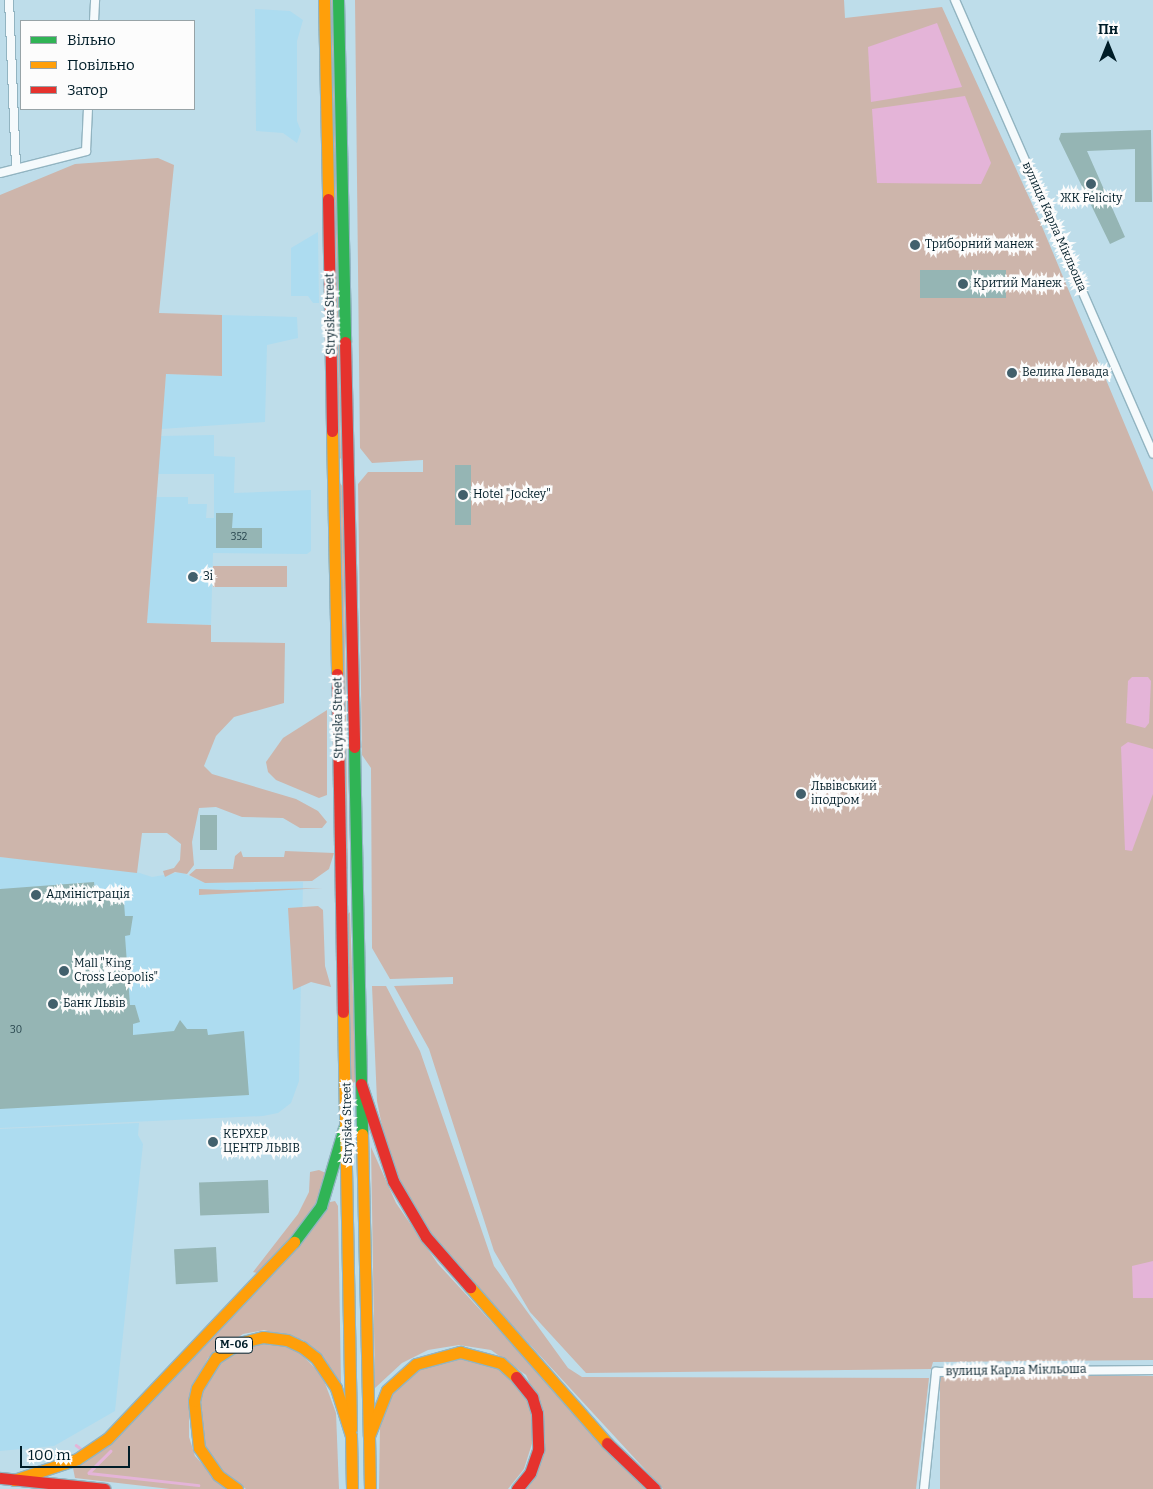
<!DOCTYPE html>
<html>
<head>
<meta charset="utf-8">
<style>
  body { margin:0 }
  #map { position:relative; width:1153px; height:1489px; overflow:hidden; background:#beddea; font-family:Bitter,serif }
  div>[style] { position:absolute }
  .built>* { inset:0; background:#addcf0 }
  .green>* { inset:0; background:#cdb5ab; transform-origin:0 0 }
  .water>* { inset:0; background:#e4b4d8 }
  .stream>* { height:2.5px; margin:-1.25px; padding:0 1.25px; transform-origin:1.25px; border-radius:1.25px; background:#e4b4d8 }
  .building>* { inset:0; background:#95b5b4; transform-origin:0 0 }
  .roads { filter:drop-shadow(1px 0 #92b4c1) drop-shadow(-1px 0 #92b4c1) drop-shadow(0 1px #92b4c1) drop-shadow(0 -1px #92b4c1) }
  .street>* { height:8px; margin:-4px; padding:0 4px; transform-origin:4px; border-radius:4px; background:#f5fafc }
  .fast>* { height:11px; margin:-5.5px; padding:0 5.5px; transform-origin:5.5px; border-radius:5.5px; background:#30b455 }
  .slow>* { height:11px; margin:-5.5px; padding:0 5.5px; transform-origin:5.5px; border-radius:5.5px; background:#ff9f0a }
  .jam>* { height:11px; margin:-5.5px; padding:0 5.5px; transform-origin:5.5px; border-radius:5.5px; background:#e5322d }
  .dots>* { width:14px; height:14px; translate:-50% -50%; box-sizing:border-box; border:2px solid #fcfcfc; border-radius:50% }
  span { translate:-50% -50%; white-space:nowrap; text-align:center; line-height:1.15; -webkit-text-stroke:5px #fcfcfc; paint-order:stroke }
  .number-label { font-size:10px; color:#25434b }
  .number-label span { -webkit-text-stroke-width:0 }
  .shield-label span { padding:1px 4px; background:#fcfcfc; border:1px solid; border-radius:4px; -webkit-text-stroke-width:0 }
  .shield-label { font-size:11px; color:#001d28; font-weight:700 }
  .poi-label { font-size:12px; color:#001d28 }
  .left { translate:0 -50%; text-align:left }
  .street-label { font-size:12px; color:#001d28 }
  .legend { position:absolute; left:20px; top:20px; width:175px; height:90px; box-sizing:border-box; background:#fcfcfc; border:1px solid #97a3a7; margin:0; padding:6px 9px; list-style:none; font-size:15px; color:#001d28 }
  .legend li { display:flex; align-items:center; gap:10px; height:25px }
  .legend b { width:25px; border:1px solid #97a3a7 }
  .north { position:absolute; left:1083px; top:20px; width:50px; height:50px; -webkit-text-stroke:4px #fcfcfc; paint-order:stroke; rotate:0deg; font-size:14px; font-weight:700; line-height:20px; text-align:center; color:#001d28 }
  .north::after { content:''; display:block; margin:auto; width:18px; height:22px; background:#001d28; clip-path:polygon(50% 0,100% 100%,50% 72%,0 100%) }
  .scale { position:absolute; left:20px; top:1446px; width:110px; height:22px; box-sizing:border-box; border:2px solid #001d28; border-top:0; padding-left:6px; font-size:15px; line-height:18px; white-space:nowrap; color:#001d28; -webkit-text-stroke:4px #fcfcfc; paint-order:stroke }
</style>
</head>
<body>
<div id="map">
  <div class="built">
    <div style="clip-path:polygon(255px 9px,290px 11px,303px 20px,297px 41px,297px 121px,301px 131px,297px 143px,283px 133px,256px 131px)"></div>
    <div style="clip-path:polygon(318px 232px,319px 303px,313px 303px,308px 296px,291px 296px,291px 248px)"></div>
    <div style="clip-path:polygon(222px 315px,297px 317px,298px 338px,267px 345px,265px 422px,161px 429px,166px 374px,222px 376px)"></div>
    <div style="clip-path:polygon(214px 435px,214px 456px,235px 457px,234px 493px,311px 490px,311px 551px,307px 554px,213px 553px,211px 625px,147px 623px,156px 497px,188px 497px,188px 504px,207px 504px,206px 518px,214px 518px,214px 474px,158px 474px,160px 436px)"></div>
    <div style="clip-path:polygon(0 857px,124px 868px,152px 877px,181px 872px,205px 883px,303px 882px,299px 1081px,291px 1103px,278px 1113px,263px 1116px,0 1128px)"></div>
    <div style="clip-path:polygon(139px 1123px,138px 1135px,143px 1144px,115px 1411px,54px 1446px,0 1451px,0 1129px)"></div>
  </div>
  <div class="green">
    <div style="clip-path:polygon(328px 0,334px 0,341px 458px,338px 461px)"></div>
    <div style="clip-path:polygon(355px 0,844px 0,845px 18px,942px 7px,1038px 217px,1153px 492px,1153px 1360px,933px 1362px,931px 1369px,586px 1373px,530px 1312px,494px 1251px,429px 1049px,394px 986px,453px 984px,453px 977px,390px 979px,372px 948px,371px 768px,362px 755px,358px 484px,368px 472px,423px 472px,423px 460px,372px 463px,360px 448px)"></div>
    <div style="clip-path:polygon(158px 158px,174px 165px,159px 313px,222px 315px,222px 376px,166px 374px,147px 623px,211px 625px,211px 642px,285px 643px,284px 703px,234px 717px,216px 736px,204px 766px,212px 774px,296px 799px,318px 811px,327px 822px,322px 828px,300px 828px,283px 818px,242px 817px,216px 807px,199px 808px,192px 842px,194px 865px,187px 874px,175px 872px,165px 877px,163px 871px,174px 868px,180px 860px,181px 844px,167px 833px,142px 833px,137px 873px,0 857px,0 195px,75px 164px)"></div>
    <div style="clip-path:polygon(340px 483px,343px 487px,348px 870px,346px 866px)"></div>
    <div style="left:213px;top:566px;width:74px;height:21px"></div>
    <div style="clip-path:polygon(327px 710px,327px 795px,319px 798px,276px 780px,268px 772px,266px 762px,283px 738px)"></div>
    <div style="clip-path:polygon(241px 851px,243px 857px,284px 857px,285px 851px,334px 853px,329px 869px,312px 881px,205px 883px,189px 875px,196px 869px,233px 869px,235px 856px)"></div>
    <div style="clip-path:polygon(323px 888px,199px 895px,199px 889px,226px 890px)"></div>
    <div style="clip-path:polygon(318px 906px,323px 910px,325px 966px,331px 987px,311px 982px,293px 990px,288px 908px)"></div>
    <div style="clip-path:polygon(350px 912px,356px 1082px,351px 1083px,348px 914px)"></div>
    <div style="clip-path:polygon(372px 986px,386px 986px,420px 1051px,494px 1266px,568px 1368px,582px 1377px,929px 1378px,916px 1489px,663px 1489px,442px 1249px,413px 1209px,387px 1151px,377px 1101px)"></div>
    <div style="clip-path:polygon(371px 1147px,396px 1203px,438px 1264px,645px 1489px,527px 1489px,536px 1476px,544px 1438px,543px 1412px,526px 1375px,491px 1350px,459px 1345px,428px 1350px,402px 1363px,375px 1388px)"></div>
    <div style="clip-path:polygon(319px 1170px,328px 1174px,315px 1206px,261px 1274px,253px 1272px,298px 1214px,309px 1192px,310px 1172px)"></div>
    <div style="clip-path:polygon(335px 1201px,338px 1206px,341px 1384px,319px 1353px,303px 1340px,264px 1330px,243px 1334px,208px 1358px,189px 1395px,189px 1437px,195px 1456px,225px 1489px,170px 1489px,75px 1478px,73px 1468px,101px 1451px,304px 1238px,330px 1202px)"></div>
    <div style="clip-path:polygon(257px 1343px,287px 1346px,300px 1353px,322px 1375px,336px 1413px,339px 1489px,246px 1489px,222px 1473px,204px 1449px,198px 1422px,202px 1389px,220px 1362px)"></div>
    <div style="clip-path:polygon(458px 1358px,484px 1362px,507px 1373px,531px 1407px,535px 1434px,524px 1469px,508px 1489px,379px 1489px,380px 1427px,388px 1398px,418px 1369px)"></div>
    <div style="left:1153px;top:1376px;width:113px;height:213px;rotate:90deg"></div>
  </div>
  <div class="water">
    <div style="clip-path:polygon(937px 23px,962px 87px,871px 102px,868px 47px)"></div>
    <div style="clip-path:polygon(965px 96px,991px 163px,981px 184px,877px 183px,872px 109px)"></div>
    <div style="clip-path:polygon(1132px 677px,1148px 677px,1151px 681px,1149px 723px,1145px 728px,1126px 723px,1128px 681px)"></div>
    <div style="clip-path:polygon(1128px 742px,1153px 749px,1153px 794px,1132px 851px,1125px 850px,1121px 747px)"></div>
    <div style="clip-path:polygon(1153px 1261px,1153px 1298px,1133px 1298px,1132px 1266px)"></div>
  </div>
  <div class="stream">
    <div style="left:76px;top:1445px;width:5px;rotate:37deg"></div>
    <div style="left:111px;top:1451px;width:31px;rotate:135deg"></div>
    <div style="left:89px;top:1473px;width:110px;rotate:6.3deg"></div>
  </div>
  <div class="building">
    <div style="clip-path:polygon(1151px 130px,1152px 202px,1135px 202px,1135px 149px,1087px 151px,1125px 237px,1110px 244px,1059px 139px,1061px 133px)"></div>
    <div style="left:920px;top:270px;width:86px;height:28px"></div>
    <div style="left:455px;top:465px;width:16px;height:60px"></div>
    <div style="clip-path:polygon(216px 513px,233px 513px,232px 528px,262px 528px,262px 548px,216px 548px)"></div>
    <div style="left:200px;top:815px;width:17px;height:35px"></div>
    <div style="clip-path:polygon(94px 882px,95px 891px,123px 889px,125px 916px,133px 916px,130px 935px,125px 936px,130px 1005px,135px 1005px,140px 1022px,133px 1024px,133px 1035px,174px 1031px,180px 1020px,187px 1029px,207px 1029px,208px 1035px,244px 1031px,249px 1095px,0 1109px,0 889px)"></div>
    <div style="left:268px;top:1180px;width:33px;height:69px;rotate:88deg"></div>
    <div style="left:216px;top:1247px;width:35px;height:42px;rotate:87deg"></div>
  </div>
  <div class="roads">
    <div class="street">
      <div style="left:9px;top:0;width:167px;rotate:87.6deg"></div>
      <div style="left:955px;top:0;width:495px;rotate:66.4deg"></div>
      <div style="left:94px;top:21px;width:21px;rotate:-87deg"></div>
      <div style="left:0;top:173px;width:89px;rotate:-14.3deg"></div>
      <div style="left:86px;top:151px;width:42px;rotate:-87.3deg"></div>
      <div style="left:924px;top:1489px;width:118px;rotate:-84.1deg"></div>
      <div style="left:936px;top:1372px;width:217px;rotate:-0.5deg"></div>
    </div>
    <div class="fast">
      <div style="left:338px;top:0;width:342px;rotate:88.8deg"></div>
      <div style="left:354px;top:747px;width:387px;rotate:88.8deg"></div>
      <div style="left:294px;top:1242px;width:45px;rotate:-53.1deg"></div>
      <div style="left:321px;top:1206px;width:81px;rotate:-73.6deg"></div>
    </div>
    <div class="slow">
      <div style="left:324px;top:0;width:199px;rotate:88.8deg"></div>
      <div style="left:332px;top:431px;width:243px;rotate:88.8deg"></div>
      <div style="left:343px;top:1012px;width:417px;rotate:88.9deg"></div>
      <div style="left:362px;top:1134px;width:302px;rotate:88.7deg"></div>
      <div style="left:470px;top:1287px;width:208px;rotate:48.7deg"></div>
      <div style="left:14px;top:1480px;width:66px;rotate:-18.4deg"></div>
      <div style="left:77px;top:1459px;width:36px;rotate:-34deg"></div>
      <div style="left:107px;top:1439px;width:272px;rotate:-46.5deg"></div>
      <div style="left:237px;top:1489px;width:24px;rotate:-144deg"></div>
      <div style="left:218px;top:1475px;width:33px;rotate:-125deg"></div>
      <div style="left:199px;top:1448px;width:47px;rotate:-96.1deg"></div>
      <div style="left:194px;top:1401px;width:13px;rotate:-77deg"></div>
      <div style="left:197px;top:1388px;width:36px;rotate:-58deg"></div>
      <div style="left:216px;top:1358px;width:27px;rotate:-33deg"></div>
      <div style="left:239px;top:1343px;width:25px;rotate:-14deg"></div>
      <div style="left:263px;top:1337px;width:24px;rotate:7deg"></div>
      <div style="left:287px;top:1340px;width:17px;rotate:25deg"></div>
      <div style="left:302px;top:1347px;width:18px;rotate:38deg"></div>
      <div style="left:316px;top:1358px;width:36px;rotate:56deg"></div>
      <div style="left:336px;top:1388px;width:50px;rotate:72.6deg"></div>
      <div style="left:351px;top:1436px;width:53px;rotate:88.9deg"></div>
      <div style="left:370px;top:1489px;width:53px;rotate:-91.1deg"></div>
      <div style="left:369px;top:1436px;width:49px;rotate:-68.6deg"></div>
      <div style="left:387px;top:1390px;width:39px;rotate:-42deg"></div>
      <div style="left:416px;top:1364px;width:46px;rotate:-15.3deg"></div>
      <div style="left:460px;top:1352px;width:42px;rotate:15deg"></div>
      <div style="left:501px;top:1363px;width:21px;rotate:43deg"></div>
    </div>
    <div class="jam">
      <div style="left:328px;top:199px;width:232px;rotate:89deg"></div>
      <div style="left:345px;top:342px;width:405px;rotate:88.7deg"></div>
      <div style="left:337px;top:674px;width:338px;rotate:89deg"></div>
      <div style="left:361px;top:1084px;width:102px;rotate:71.7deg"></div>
      <div style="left:393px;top:1181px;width:65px;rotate:59.5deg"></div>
      <div style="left:426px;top:1237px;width:67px;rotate:48.7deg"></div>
      <div style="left:516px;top:1377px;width:26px;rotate:51deg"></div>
      <div style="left:532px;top:1397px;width:17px;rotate:73deg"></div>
      <div style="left:537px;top:1413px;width:37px;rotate:88deg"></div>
      <div style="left:538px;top:1450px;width:24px;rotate:109deg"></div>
      <div style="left:530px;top:1473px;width:21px;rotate:129deg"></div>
      <div style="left:607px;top:1443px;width:66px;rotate:43.8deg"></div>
      <div style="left:0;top:1478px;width:105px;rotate:6deg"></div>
    </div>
  </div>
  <div class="dots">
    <div style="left:1091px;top:184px;background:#42606c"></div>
    <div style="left:915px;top:245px;background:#42606c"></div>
    <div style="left:963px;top:284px;background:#42606c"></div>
    <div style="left:1012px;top:373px;background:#42606c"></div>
    <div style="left:463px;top:495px;background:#42606c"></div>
    <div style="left:193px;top:577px;background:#42606c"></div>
    <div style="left:801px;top:794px;background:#42606c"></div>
    <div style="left:36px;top:895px;background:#42606c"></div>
    <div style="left:64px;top:971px;background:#42606c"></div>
    <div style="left:53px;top:1004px;background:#42606c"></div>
    <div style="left:213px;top:1142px;background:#42606c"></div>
  </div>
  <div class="number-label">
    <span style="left:239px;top:538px">352</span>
    <span style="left:16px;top:1031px">30</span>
  </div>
  <div class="shield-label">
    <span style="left:234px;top:1345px">М-06</span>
  </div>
  <div class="poi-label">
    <span style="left:1091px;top:199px">ЖК Felicity</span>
    <span class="left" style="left:925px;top:245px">Триборний манеж</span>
    <span class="left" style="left:973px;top:284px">Критий Манеж</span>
    <span class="left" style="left:1022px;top:373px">Велика Левада</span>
    <span class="left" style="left:473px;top:495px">Hotel "Jockey"</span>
    <span class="left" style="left:203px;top:577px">3і</span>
    <span class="left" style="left:811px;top:794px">Львівський<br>іподром</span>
    <span class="left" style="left:46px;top:895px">Адміністрація</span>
    <span class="left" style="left:74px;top:971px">Mall "King<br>Cross Leopolis"</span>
    <span class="left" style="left:63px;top:1004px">Банк Львів</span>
    <span class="left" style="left:223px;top:1142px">КЕРХЕР<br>ЦЕНТР ЛЬВІВ</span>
  </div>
  <div class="street-label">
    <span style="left:1054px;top:227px;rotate:66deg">вулиця Карла Мікльоша</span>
    <span style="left:331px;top:314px;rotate:-91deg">Stryiska Street</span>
    <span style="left:339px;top:718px;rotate:-91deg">Stryiska Street</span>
    <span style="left:348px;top:1123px;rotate:-91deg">Stryiska Street</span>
    <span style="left:1016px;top:1371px;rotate:-1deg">вулиця Карла Мікльоша</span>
  </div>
  <ul class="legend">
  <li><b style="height:6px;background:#30b455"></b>Вільно</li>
  <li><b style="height:6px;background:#ff9f0a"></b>Повільно</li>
  <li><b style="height:6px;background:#e5322d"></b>Затор</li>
  </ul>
  <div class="north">Пн</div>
  <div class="scale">100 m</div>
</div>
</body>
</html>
